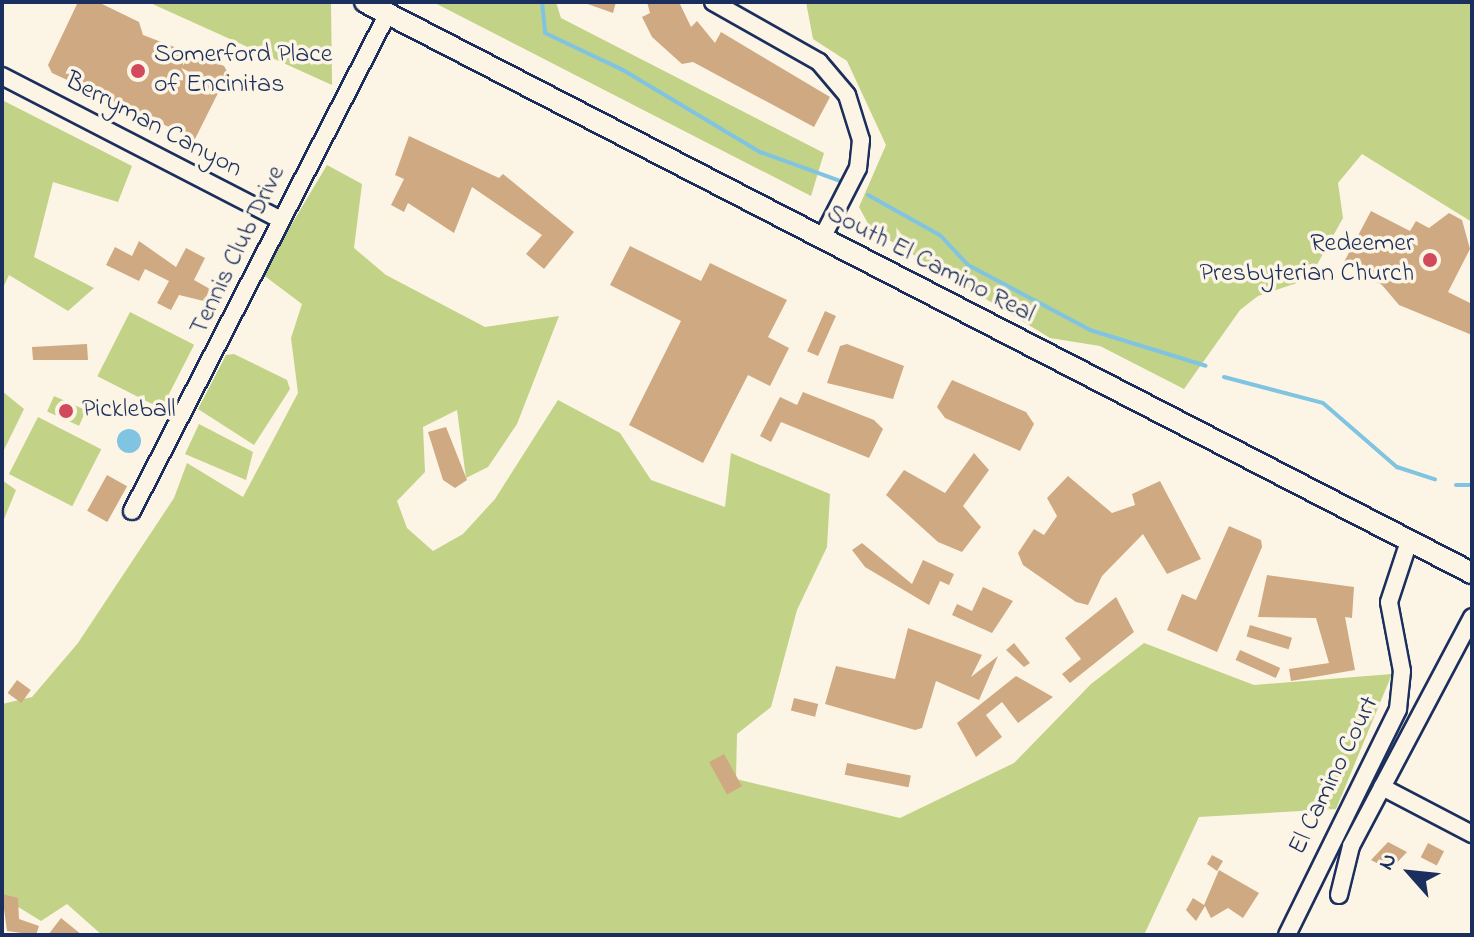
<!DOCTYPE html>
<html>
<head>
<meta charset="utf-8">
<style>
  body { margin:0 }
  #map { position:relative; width:1474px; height:937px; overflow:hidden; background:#fcf5e5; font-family:"Indie Flower",sans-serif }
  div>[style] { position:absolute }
  .green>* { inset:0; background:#c2d286; transform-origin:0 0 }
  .water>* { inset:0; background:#80c4e1 }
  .round { border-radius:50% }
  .stream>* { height:4px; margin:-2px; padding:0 2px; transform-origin:2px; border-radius:2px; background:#80c4e1 }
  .building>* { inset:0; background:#cfa981; transform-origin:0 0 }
  .roads { filter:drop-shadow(2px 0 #1b2f5e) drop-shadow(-2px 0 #1b2f5e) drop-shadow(0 2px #1b2f5e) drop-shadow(0 -2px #1b2f5e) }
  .minor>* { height:16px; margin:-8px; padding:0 8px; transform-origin:8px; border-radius:8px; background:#fcf5e5 }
  .major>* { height:20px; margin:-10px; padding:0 10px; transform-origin:10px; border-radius:10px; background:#fcf5e5 }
  .dots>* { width:22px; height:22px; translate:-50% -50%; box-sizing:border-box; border:4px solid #fcf5e5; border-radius:50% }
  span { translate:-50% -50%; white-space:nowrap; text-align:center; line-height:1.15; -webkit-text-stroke:7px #fcf5e5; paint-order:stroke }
  .poi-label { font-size:26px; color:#1b2f5e }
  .left { translate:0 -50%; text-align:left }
  .right { translate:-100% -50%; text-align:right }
  .street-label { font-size:26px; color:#1b2f5e }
  .frame { position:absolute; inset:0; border:4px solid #1b2f5e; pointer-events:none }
  .north { position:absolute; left:1370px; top:833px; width:80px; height:80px; -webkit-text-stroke:6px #fcf5e5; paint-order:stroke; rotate:297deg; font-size:22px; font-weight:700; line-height:32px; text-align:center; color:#1b2f5e }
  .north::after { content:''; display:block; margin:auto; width:28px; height:36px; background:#1b2f5e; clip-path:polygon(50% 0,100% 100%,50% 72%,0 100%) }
</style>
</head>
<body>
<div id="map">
  <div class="green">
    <div style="clip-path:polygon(148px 2px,331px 2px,332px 85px)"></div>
    <div style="clip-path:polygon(433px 2px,556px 2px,561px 18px,824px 153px,811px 196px)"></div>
    <div style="clip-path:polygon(806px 2px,1472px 2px,1472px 222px,1362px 154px,1338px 183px,1343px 218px,1309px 279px,1258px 296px,1240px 310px,1184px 389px,1100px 346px,1050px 338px,871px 229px,859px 207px,886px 145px,847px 61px,813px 39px)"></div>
    <div style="clip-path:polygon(2px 100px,132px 166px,118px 202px,53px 182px,34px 257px,94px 288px,68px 311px,9px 275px,2px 290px)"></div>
    <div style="clip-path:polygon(327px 165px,362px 184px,354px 248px,386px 275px,485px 327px,559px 316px,517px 424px,488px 467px,466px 478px,457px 410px,423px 427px,425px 472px,397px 501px,407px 528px,433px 551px,463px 534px,495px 499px,558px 400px,620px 433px,651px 480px,725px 507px,731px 453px,830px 494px,827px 547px,797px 610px,771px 707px,737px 734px,736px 779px,900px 818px,1014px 763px,1091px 684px,1144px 643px,1254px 685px,1392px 674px,1336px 809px,1199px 817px,1144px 935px,102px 935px,67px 904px,41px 921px,2px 897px,2px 704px,32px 697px,78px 643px,174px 498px,187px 463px,243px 497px,298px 393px,291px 338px,302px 304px,262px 274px)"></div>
    <div style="left:130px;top:312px;width:72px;height:72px;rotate:27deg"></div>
    <div style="clip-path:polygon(234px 354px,287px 380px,290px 389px,254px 445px,198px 409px,226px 355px)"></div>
    <div style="clip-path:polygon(2px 391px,24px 409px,2px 454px)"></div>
    <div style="left:54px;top:396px;width:35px;height:17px;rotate:24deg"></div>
    <div style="left:38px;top:417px;width:71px;height:64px;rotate:27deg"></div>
    <div style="clip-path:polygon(199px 424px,253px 452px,246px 480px,185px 454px)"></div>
    <div style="clip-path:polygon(2px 480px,16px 490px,2px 524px)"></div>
  </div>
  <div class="water">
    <div class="round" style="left:117px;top:429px;width:24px;height:24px"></div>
  </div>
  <div class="stream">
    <div style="left:542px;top:2px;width:31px;rotate:84deg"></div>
    <div style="left:545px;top:33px;width:86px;rotate:25.4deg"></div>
    <div style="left:623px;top:70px;width:160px;rotate:30.9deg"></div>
    <div style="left:760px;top:152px;width:85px;rotate:19.9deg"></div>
    <div style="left:868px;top:195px;width:82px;rotate:29.1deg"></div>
    <div style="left:940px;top:235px;width:41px;rotate:47deg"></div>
    <div style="left:968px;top:265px;width:138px;rotate:28deg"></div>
    <div style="left:1090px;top:330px;width:121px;rotate:17.2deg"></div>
    <div style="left:1224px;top:377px;width:102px;rotate:14.7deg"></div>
    <div style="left:1323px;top:403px;width:98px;rotate:40.9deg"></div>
    <div style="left:1397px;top:467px;width:40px;rotate:18deg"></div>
    <div style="left:1456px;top:485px;width:16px"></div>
  </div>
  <div class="building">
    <div style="clip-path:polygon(78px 2px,98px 2px,139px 22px,143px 35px,224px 66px,228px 73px,195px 139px,52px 73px,48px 65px)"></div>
    <div style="clip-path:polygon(582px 2px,616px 2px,613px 13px)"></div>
    <div style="clip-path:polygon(647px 2px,679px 2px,691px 27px,697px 21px,715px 43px,721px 32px,830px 97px,814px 127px,693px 62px,682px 64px,652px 37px,642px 17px,650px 13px)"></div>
    <div style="clip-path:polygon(409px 136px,499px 178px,503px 174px,574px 232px,544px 269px,526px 254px,542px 235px,472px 187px,454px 233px,408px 203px,404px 212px,391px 205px,404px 179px,395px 175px)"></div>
    <div style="clip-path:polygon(1371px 211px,1410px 231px,1416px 221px,1429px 228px,1449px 213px,1462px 220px,1470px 249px,1448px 292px,1472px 304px,1472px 335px,1399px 305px,1382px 285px,1343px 264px)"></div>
    <div style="clip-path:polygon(139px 241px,176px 267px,186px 248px,205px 258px,194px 280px,210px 289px,204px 301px,179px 295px,171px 310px,157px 303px,169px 281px,145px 269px,139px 281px,106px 265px,115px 247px,132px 256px)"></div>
    <div style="clip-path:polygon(630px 246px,701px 281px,710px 263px,787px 300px,768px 337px,789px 348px,770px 386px,748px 375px,703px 463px,629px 425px,681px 321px,610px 285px)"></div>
    <div style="left:825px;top:311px;width:12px;height:44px;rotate:24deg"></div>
    <div style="clip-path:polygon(87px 344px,88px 360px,33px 360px,32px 347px)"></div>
    <div style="clip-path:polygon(847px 344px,904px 366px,893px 399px,827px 383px,840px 346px)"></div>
    <div style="clip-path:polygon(952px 380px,1026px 412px,1034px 424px,1020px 451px,945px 418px,937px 407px)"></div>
    <div style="clip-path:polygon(803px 392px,874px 420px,883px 429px,869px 458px,781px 422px,771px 442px,760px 436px,780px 397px,797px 405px)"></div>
    <div style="clip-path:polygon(446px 427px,467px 480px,455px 488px,443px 480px,428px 432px)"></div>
    <div style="clip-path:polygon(974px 453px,989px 470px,963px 506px,981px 527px,962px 552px,938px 542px,886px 495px,904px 470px,945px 493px)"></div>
    <div style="left:107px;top:475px;width:23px;height:41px;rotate:29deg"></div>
    <div style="clip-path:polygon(1068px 476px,1112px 513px,1135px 505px,1132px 494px,1160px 481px,1201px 559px,1167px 574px,1143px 534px,1102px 576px,1088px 605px,1076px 602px,1023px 565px,1018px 553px,1034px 529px,1044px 535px,1057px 516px,1047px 498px)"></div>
    <div style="clip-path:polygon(1229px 526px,1261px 540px,1262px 547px,1217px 652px,1167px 630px,1182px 594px,1196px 600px)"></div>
    <div style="clip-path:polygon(862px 543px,912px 584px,923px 560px,954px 574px,949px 585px,940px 581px,929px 605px,865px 567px,852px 550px)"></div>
    <div style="clip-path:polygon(1267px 575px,1354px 587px,1352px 618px,1345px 617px,1355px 670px,1291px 681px,1289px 669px,1329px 663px,1316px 618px,1258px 617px)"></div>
    <div style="clip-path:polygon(983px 587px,1013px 601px,992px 633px,952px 615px,957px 604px,972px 611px)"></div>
    <div style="clip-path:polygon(1116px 597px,1134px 632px,1070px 683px,1062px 674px,1081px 659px,1065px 638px)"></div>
    <div style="left:1250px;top:625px;width:44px;height:12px;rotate:17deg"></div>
    <div style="clip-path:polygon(908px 628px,982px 655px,971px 677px,998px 656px,979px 700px,936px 681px,922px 728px,915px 730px,825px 704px,836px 666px,895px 679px)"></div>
    <div style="clip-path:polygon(1014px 643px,1030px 663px,1024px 667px,1006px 650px)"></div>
    <div style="left:1240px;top:650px;width:44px;height:11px;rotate:24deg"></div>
    <div style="clip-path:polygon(1016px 676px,1053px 697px,1018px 723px,1002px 702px,986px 715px,1002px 737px,976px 757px,957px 723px)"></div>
    <div style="left:17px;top:680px;width:17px;height:16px;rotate:36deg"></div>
    <div style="left:794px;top:698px;width:25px;height:13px;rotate:14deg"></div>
    <div style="left:724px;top:754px;width:37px;height:17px;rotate:61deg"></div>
    <div style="left:847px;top:763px;width:65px;height:12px;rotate:11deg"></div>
    <div style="clip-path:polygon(1388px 842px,1407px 852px,1390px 870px,1371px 860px)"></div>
    <div style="left:1428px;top:843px;width:18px;height:16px;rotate:27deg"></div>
    <div style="clip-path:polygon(1212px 855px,1223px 861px,1217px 871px,1207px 864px)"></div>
    <div style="clip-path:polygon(1219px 870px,1259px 893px,1243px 918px,1228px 908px,1211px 918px,1205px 906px,1196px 921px,1186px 910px,1193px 898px,1204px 905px)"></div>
    <div style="clip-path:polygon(2px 894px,18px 898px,19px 919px,39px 926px,36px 935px,7px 931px)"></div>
    <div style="clip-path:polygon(61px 918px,82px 935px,48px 935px)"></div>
  </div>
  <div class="roads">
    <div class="minor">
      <div style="left:713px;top:2px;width:122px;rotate:29.5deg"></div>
      <div style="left:819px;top:62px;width:43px;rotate:49.7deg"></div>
      <div style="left:847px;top:95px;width:47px;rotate:72.7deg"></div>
      <div style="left:861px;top:140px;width:28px;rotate:96deg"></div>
      <div style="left:858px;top:168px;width:79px;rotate:117.2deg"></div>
      <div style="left:2px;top:76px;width:314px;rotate:27.3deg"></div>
      <div style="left:132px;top:511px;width:560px;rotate:-62.79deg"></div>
      <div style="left:1382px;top:787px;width:102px;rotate:27.6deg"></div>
      <div style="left:1339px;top:895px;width:50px;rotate:-76.2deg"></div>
      <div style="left:1351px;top:846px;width:259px;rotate:-62.1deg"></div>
      <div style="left:1287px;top:935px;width:252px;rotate:-63.8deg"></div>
      <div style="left:1398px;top:709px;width:38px;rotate:-84deg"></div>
      <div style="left:1402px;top:671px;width:70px;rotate:-100.7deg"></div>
      <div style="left:1389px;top:602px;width:64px;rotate:-71.8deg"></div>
    </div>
    <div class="major">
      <div style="left:365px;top:2px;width:1246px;rotate:27.29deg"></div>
    </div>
  </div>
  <div class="dots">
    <div style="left:138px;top:71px;background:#d1495b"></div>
    <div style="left:1430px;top:260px;background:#d1495b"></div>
    <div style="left:66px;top:411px;background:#d1495b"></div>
  </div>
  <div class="poi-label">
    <span class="left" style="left:154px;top:71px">Somerford Place<br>of Encinitas</span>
    <span class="right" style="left:1414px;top:260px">Redeemer<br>Presbyterian Church</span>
    <span class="left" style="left:82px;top:411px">Pickleball</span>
  </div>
  <div class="street-label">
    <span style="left:153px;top:126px;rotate:28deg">Berryman Canyon</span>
    <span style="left:239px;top:251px;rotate:-64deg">Tennis Club Drive</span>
    <span style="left:930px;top:265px;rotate:27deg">South El Camino Real</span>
    <span style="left:1335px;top:776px;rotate:-64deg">El Camino Court</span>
  </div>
  <div class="frame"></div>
  <div class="north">N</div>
</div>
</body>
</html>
